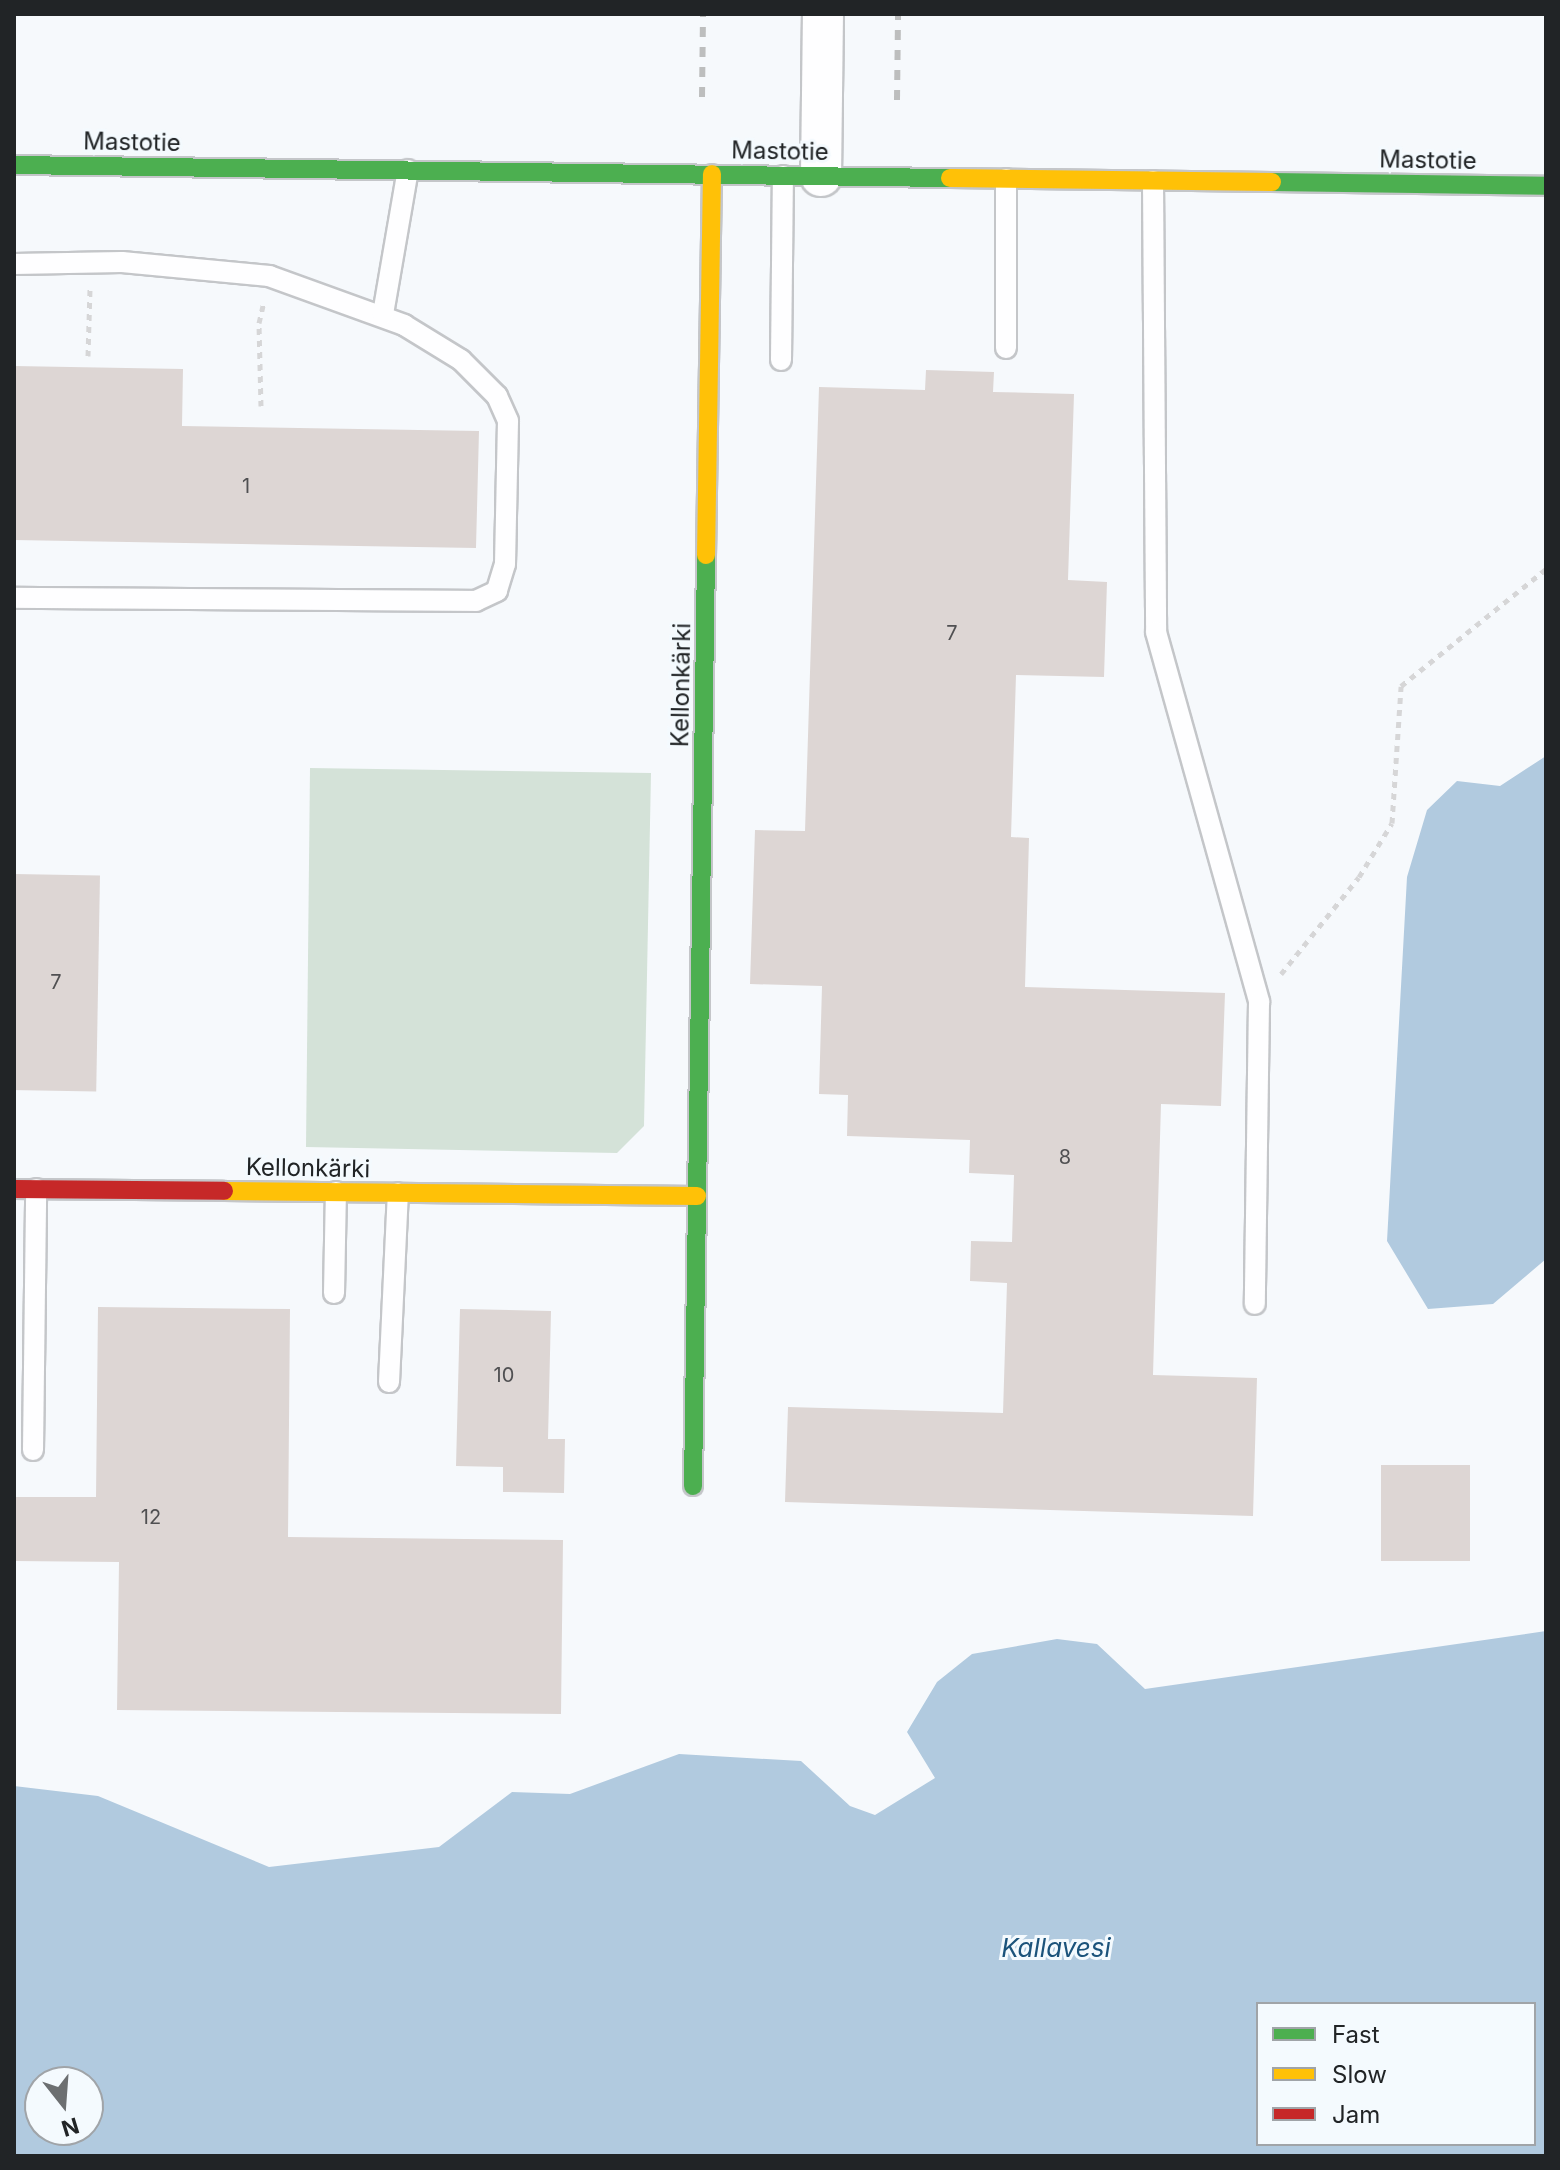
<!DOCTYPE html>
<html>
<head>
<meta charset="utf-8">
<style>
  body { margin:0 }
  #map { position:relative; width:1560px; height:2170px; overflow:hidden; background:#f6f9fc; font-family:Inter,sans-serif }
  div>[style] { position:absolute }
  .green>* { inset:0; background:#d4e2d8 }
  .water>* { inset:0; background:#b1cadf }
  .building>* { inset:0; background:#ddd6d4; transform-origin:0 0 }
  .path>* { height:5px; margin-top:-2.5px; transform-origin:0; background:repeating-linear-gradient(90deg,#d6d6d7 0 6px,transparent 0 12px) }
  .roads { filter:drop-shadow(2px 0 #c4c6c9) drop-shadow(-2px 0 #c4c6c9) drop-shadow(0 2px #c4c6c9) drop-shadow(0 -2px #c4c6c9) }
  .lane>* { height:20px; margin:-10px; padding:0 10px; transform-origin:10px; border-radius:10px; background:#fefeff }
  .street>* { height:40px; margin:-20px; padding:0 20px; transform-origin:20px; border-radius:20px; background:#fefeff }
  .fast>* { height:18px; margin:-9px; padding:0 9px; transform-origin:9px; border-radius:9px; background:#4caf50 }
  .slow>* { height:18px; margin:-9px; padding:0 9px; transform-origin:9px; border-radius:9px; background:#ffc107 }
  .jam>* { height:18px; margin:-9px; padding:0 9px; transform-origin:9px; border-radius:9px; background:#c62828 }
  .rail>* { height:6px; margin-top:-3px; transform-origin:0; background:repeating-linear-gradient(90deg,#bdbebe 0 10px,transparent 0 20px) }
  span { translate:-50% -50%; white-space:nowrap; text-align:center; line-height:1.15; -webkit-text-stroke:6px #f4fafe; paint-order:stroke }
  .number-label { font-size:20px; color:#505052 }
  .number-label span { -webkit-text-stroke-width:0 }
  .street-label { font-size:24px; color:#212426 }
  .water-label { font-size:26px; color:#1b537b; font-style:italic }
  .frame { position:absolute; inset:0; border:16px solid #212426; pointer-events:none }
  .legend { position:absolute; left:1256px; top:2002px; width:280px; height:144px; box-sizing:border-box; background:#f4fafe; border:2px solid #a0a4a8; margin:0; padding:10px 14px; list-style:none; font-size:24px; color:#212426 }
  .legend li { display:flex; align-items:center; gap:16px; height:40px }
  .legend b { width:40px; border:2px solid #a0a4a8 }
  .north { position:absolute; left:24px; top:2066px; width:80px; height:80px; box-sizing:border-box; background:#f4fafe; border:2px solid #a0a4a8; border-radius:50%; rotate:163deg; font-size:22px; font-weight:700; line-height:32px; text-align:center; color:#212426 }
  .north::after { content:''; display:block; margin:auto; width:28px; height:36px; background:#6c6f71; clip-path:polygon(50% 0,100% 100%,50% 72%,0 100%) }
</style>
</head>
<body>
<div id="map">
  <div class="green">
    <div style="clip-path:polygon(310px 768px,651px 773px,644px 1126px,617px 1153px,306px 1147px)"></div>
  </div>
  <div class="water">
    <div style="clip-path:polygon(1546px 756px,1546px 1259px,1493px 1304px,1428px 1309px,1387px 1241px,1407px 877px,1427px 810px,1457px 781px,1500px 786px)"></div>
    <div style="clip-path:polygon(evenodd,1546px 1631px,1546px 2156px,14px 2156px,14px 1786px,98px 1796px,269px 1867px,439px 1847px,512px 1792px,570px 1794px,679px 1754px,801px 1761px,850px 1806px,875px 1815px,935px 1778px,907px 1732px,937px 1682px,972px 1654px,1057px 1639px,1097px 1644px,1145px 1689px,1546px 1631px,1258px 2004px,1534px 2004px,1534px 2144px,1258px 2144px,1258px 2004px,1546px 1631px,40px 2082px,88px 2082px,88px 2130px,40px 2130px,40px 2082px)"></div>
  </div>
  <div class="building">
    <div style="clip-path:polygon(14px 366px,183px 369px,182px 426px,479px 431px,476px 548px,14px 540px)"></div>
    <div style="clip-path:polygon(926px 370px,994px 372px,993px 392px,1074px 394px,1068px 580px,1107px 582px,1104px 677px,1016px 675px,1011px 837px,1029px 838px,1025px 987px,1225px 993px,1221px 1106px,1161px 1104px,1153px 1375px,1257px 1378px,1253px 1516px,785px 1502px,788px 1407px,1003px 1413px,1007px 1283px,970px 1281px,971px 1241px,1012px 1242px,1014px 1175px,969px 1173px,970px 1140px,847px 1136px,848px 1095px,819px 1094px,822px 986px,750px 984px,755px 830px,805px 831px,819px 387px,925px 390px)"></div>
    <div style="left:14px;top:874px;width:86px;height:216px;rotate:1deg"></div>
    <div style="clip-path:polygon(98px 1307px,290px 1309px,288px 1537px,563px 1540px,561px 1714px,117px 1710px,119px 1562px,14px 1561px,14px 1497px,96px 1497px)"></div>
    <div style="clip-path:polygon(460px 1309px,551px 1311px,548px 1439px,565px 1439px,564px 1493px,503px 1492px,503px 1467px,456px 1466px)"></div>
    <div style="left:1381px;top:1465px;width:89px;height:96px"></div>
  </div>
  <div class="path">
    <div style="left:88px;top:356px;width:68px;rotate:-88.3deg"></div>
    <div style="left:261px;top:406px;width:83px;rotate:-91.4deg"></div>
    <div style="left:259px;top:323px;width:23px;rotate:-77deg"></div>
    <div style="left:1281px;top:974px;width:124px;rotate:-51.2deg"></div>
    <div style="left:1359px;top:877px;width:63px;rotate:-58.6deg"></div>
    <div style="left:1392px;top:823px;width:137px;rotate:-86.2deg"></div>
    <div style="left:1401px;top:686px;width:186px;rotate:-38.9deg"></div>
  </div>
  <div class="roads">
    <div class="lane">
      <div style="left:1153px;top:181px;width:451px;rotate:89.6deg"></div>
      <div style="left:1156px;top:632px;width:384px;rotate:74.4deg"></div>
      <div style="left:1259px;top:1002px;width:302px;rotate:90.8deg"></div>
      <div style="left:14px;top:264px;width:108px;rotate:-1.1deg"></div>
      <div style="left:122px;top:262px;width:148px;rotate:5.4deg"></div>
      <div style="left:269px;top:276px;width:144px;rotate:19.9deg"></div>
      <div style="left:404px;top:325px;width:67px;rotate:31.6deg"></div>
      <div style="left:461px;top:360px;width:51px;rotate:45deg"></div>
      <div style="left:497px;top:396px;width:27px;rotate:66deg"></div>
      <div style="left:508px;top:421px;width:143px;rotate:91.2deg"></div>
      <div style="left:505px;top:564px;width:28px;rotate:107deg"></div>
      <div style="left:497px;top:591px;width:23px;rotate:155deg"></div>
      <div style="left:476px;top:601px;width:462px;rotate:-179.6deg"></div>
      <div style="left:383px;top:314px;width:146px;rotate:-80.2deg"></div>
      <div style="left:1006px;top:348px;width:169px;rotate:-90deg"></div>
      <div style="left:781px;top:360px;width:184px;rotate:-89.4deg"></div>
      <div style="left:334px;top:1293px;width:101px;rotate:-88.9deg"></div>
      <div style="left:389px;top:1382px;width:189px;rotate:-87.3deg"></div>
      <div style="left:33px;top:1450px;width:261px;rotate:-89.3deg"></div>
    </div>
    <div class="street">
      <div style="left:821px;top:176px;width:162px;rotate:-89.3deg"></div>
    </div>
    <div class="fast">
      <div style="left:14px;top:165px;width:936px;rotate:0.8deg"></div>
      <div style="left:1272px;top:182px;width:274px;rotate:0.8deg"></div>
      <div style="left:693px;top:1486px;width:931px;rotate:-89.2deg"></div>
    </div>
    <div class="slow">
      <div style="left:950px;top:178px;width:322px;rotate:0.7deg"></div>
      <div style="left:706px;top:555px;width:381px;rotate:-89.1deg"></div>
      <div style="left:224px;top:1191px;width:473px;rotate:0.6deg"></div>
    </div>
    <div class="jam">
      <div style="left:14px;top:1189px;width:210px;rotate:0.5deg"></div>
    </div>
  </div>
  <div class="rail">
    <div style="left:702px;top:97px;width:83px;rotate:-89.3deg"></div>
    <div style="left:897px;top:100px;width:86px;rotate:-89.3deg"></div>
  </div>
  <div class="number-label">
    <span style="left:246px;top:486px">1</span>
    <span style="left:952px;top:633px">7</span>
    <span style="left:56px;top:982px">7</span>
    <span style="left:1065px;top:1157px">8</span>
    <span style="left:504px;top:1375px">10</span>
    <span style="left:151px;top:1517px">12</span>
  </div>
  <div class="street-label">
    <span style="left:132px;top:142px;rotate:1deg">Mastotie</span>
    <span style="left:780px;top:151px;rotate:1deg">Mastotie</span>
    <span style="left:1428px;top:160px;rotate:1deg">Mastotie</span>
    <span style="left:681px;top:685px;rotate:-89deg">Kellonkärki</span>
    <span style="left:308px;top:1168px;rotate:1deg">Kellonkärki</span>
  </div>
  <div class="water-label">
    <span style="left:1056px;top:1948px">Kallavesi</span>
  </div>
  <div class="frame"></div>
  <ul class="legend">
  <li><b style="height:10px;background:#4caf50"></b>Fast</li>
  <li><b style="height:10px;background:#ffc107"></b>Slow</li>
  <li><b style="height:10px;background:#c62828"></b>Jam</li>
  </ul>
  <div class="north">N</div>
</div>
</body>
</html>
